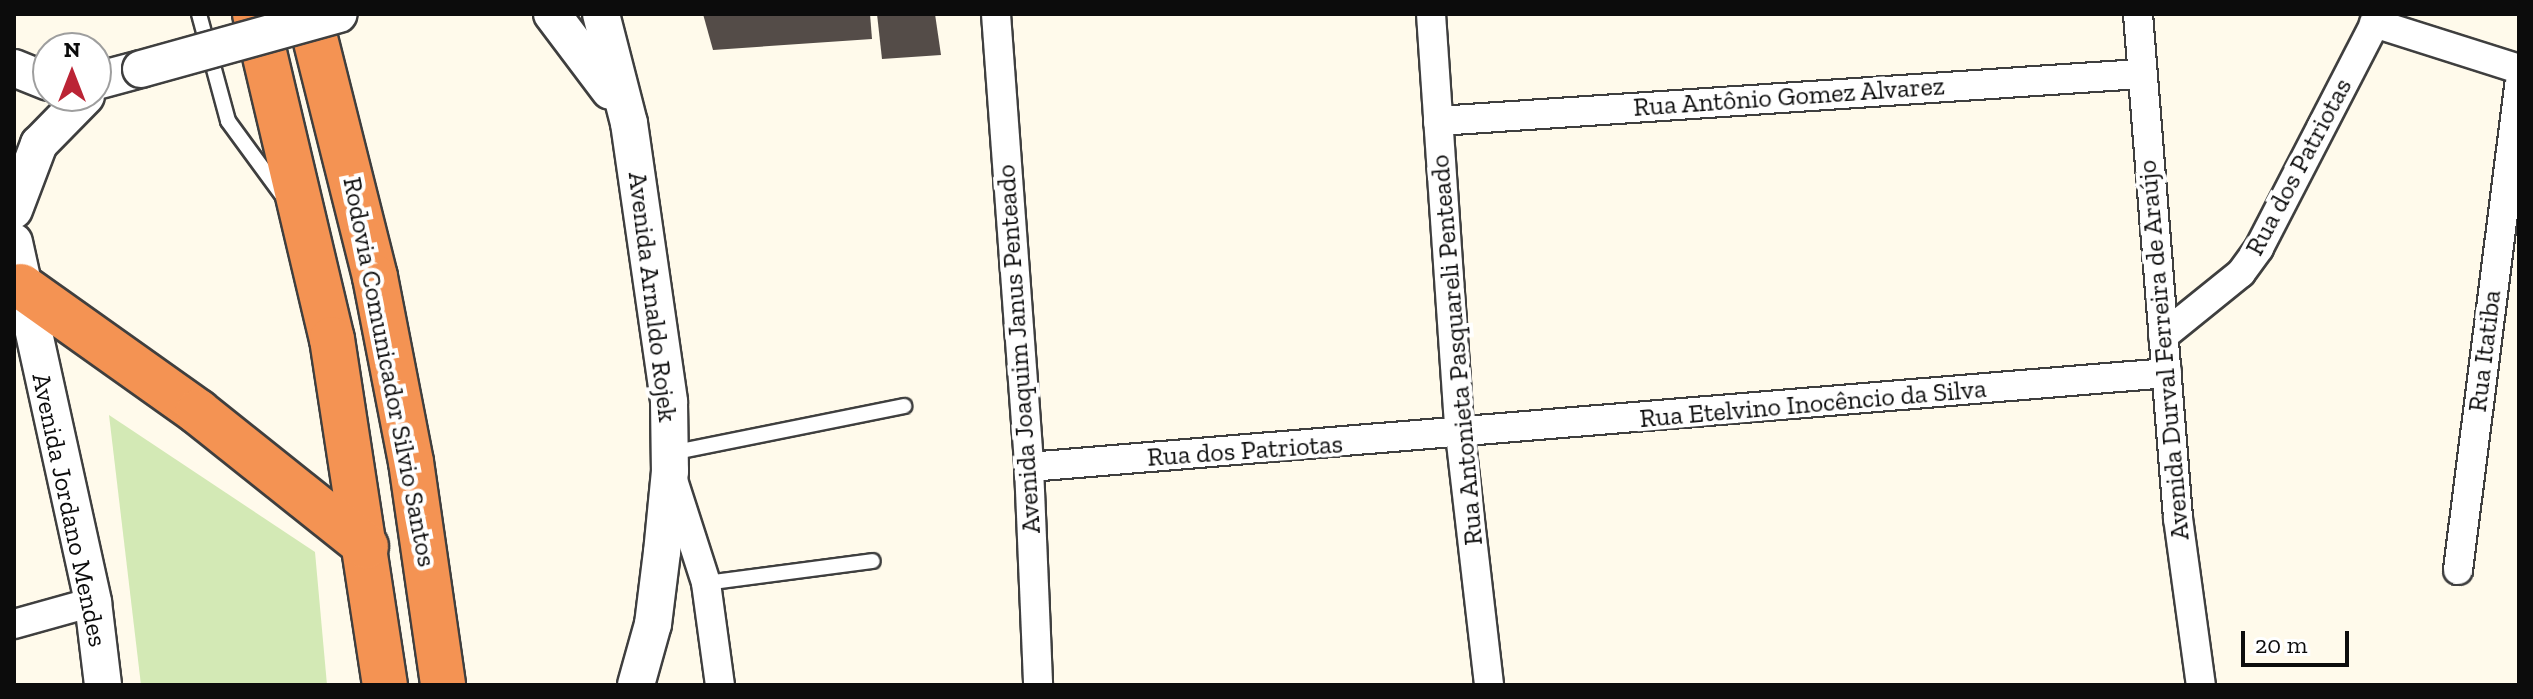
<!DOCTYPE html>
<html>
<head>
<meta charset="utf-8">
<style>
  body { margin:0 }
  #map { position:relative; width:2533px; height:699px; overflow:hidden; background:#fffaeb; font-family:"Zilla Slab",serif }
  div>[style] { position:absolute }
  .green>* { inset:0; background:#d3e9b5 }
  .building>* { inset:0; background:#544c48 }
  .roads { filter:drop-shadow(2px 0 #3f3f3f) drop-shadow(-2px 0 #3f3f3f) drop-shadow(0 2px #3f3f3f) drop-shadow(0 -2px #3f3f3f) }
  .service>* { height:14px; margin:-7px; padding:0 7px; transform-origin:7px; border-radius:7px; background:#fff }
  .minor>* { height:28px; margin:-14px; padding:0 14px; transform-origin:14px; border-radius:14px; background:#fff }
  .tertiary>* { height:36px; margin:-18px; padding:0 18px; transform-origin:18px; border-radius:18px; background:#fff }
  .motorway>* { height:44px; margin:-22px; padding:0 22px; transform-origin:22px; border-radius:22px; background:#f49353 }
  .bridges { filter:drop-shadow(2px 0 #3f3f3f) drop-shadow(-2px 0 #3f3f3f) drop-shadow(0 2px #3f3f3f) drop-shadow(0 -2px #3f3f3f) }
  .tertiary-bridge>* { height:36px; margin:-18px; padding:0 18px; transform-origin:18px; border-radius:18px; background:#fff }
  span { translate:-50% -50%; white-space:nowrap; text-align:center; line-height:1.15; -webkit-text-stroke:8px #fff; paint-order:stroke }
  .street-label { font-size:26px; color:#0c0c0c }
  .frame { position:absolute; inset:0; border:16px solid #0c0c0c; pointer-events:none }
  .north { position:absolute; left:32px; top:32px; width:80px; height:80px; box-sizing:border-box; background:#fff; border:2px solid #9e9e9e; border-radius:50%; rotate:0deg; font-size:22px; font-weight:700; line-height:32px; text-align:center; color:#0c0c0c }
  .north::after { content:''; display:block; margin:auto; width:28px; height:36px; background:#bb2435; clip-path:polygon(50% 0,100% 100%,50% 72%,0 100%) }
  .scale { position:absolute; left:2241px; top:631px; width:108px; height:36px; box-sizing:border-box; border:4px solid #0c0c0c; border-top:0; padding-left:10px; font-size:24px; line-height:28px; white-space:nowrap; color:#0c0c0c; -webkit-text-stroke:6px #fff; paint-order:stroke }
</style>
</head>
<body>
<div id="map">
  <div class="green">
    <div style="clip-path:polygon(109px 415px,315px 552px,327px 685px,141px 685px)"></div>
  </div>
  <div class="building">
    <div style="clip-path:polygon(703px 14px,870px 14px,872px 39px,713px 50px)"></div>
    <div style="clip-path:polygon(877px 14px,935px 14px,941px 55px,882px 59px)"></div>
  </div>
  <div class="roads">
    <div class="service">
      <div style="left:199px;top:14px;width:111px;rotate:74.8deg"></div>
      <div style="left:228px;top:121px;width:97px;rotate:53.8deg"></div>
      <div style="left:671px;top:453px;width:238px;rotate:-11.4deg"></div>
      <div style="left:706px;top:583px;width:168px;rotate:-7.5deg"></div>
    </div>
    <div class="minor">
      <div style="left:996px;top:14px;width:454px;rotate:85.8deg"></div>
      <div style="left:1029px;top:467px;width:218px;rotate:87.6deg"></div>
      <div style="left:1431px;top:14px;width:421px;rotate:86.1deg"></div>
      <div style="left:1460px;top:434px;width:253px;rotate:83.4deg"></div>
      <div style="left:2138px;top:14px;width:506px;rotate:85.46deg"></div>
      <div style="left:2178px;top:518px;width:169px;rotate:82.2deg"></div>
      <div style="left:2374px;top:23px;width:152px;rotate:17.6deg"></div>
      <div style="left:1438px;top:121px;width:704px;rotate:-3.83deg"></div>
      <div style="left:2163px;top:336px;width:100px;rotate:-38.9deg"></div>
      <div style="left:2241px;top:273px;width:31px;rotate:-54deg"></div>
      <div style="left:2259px;top:248px;width:263px;rotate:-62.7deg"></div>
      <div style="left:1029px;top:467px;width:1142px;rotate:-4.72deg"></div>
      <div style="left:673px;top:480px;width:108px;rotate:72.2deg"></div>
      <div style="left:706px;top:583px;width:103px;rotate:82.2deg"></div>
      <div style="left:2458px;top:570px;width:489px;rotate:-82.8deg"></div>
      <div style="left:14px;top:624px;width:82px;rotate:-15.6deg"></div>
    </div>
    <div class="tertiary">
      <div style="left:552px;top:14px;width:96px;rotate:53deg"></div>
      <div style="left:601px;top:14px;width:113px;rotate:75.6deg"></div>
      <div style="left:629px;top:123px;width:282px;rotate:81.8deg"></div>
      <div style="left:669px;top:402px;width:69px;rotate:89.2deg"></div>
      <div style="left:670px;top:471px;width:81px;rotate:95.6deg"></div>
      <div style="left:662px;top:552px;width:73px;rotate:97.1deg"></div>
      <div style="left:653px;top:624px;width:63px;rotate:105.6deg"></div>
      <div style="left:14px;top:68px;width:37px;rotate:22deg"></div>
      <div style="left:96px;top:81px;width:47px;rotate:-14.9deg"></div>
      <div style="left:14px;top:210px;width:71px;rotate:-69.3deg"></div>
      <div style="left:39px;top:144px;width:67px;rotate:-45.6deg"></div>
      <div style="left:14px;top:242px;width:369px;rotate:77.6deg"></div>
      <div style="left:93px;top:602px;width:84px;rotate:83.1deg"></div>
    </div>
    <div class="motorway">
      <div style="left:255px;top:14px;width:334px;rotate:76.7deg"></div>
      <div style="left:332px;top:339px;width:350px;rotate:81.3deg"></div>
      <div style="left:309px;top:14px;width:271px;rotate:75.9deg"></div>
      <div style="left:375px;top:277px;width:188px;rotate:79deg"></div>
      <div style="left:411px;top:462px;width:225px;rotate:81.8deg"></div>
      <div style="left:21px;top:286px;width:217px;rotate:35.4deg"></div>
      <div style="left:198px;top:412px;width:215px;rotate:38.6deg"></div>
    </div>
  </div>
  <div class="bridges">
    <div class="tertiary-bridge">
      <div style="left:141px;top:69px;width:205px;rotate:-15.5deg"></div>
    </div>
  </div>
  <div class="street-label">
    <span style="left:1789px;top:97px;rotate:-4deg">Rua Antônio Gomez Alvarez</span>
    <span style="left:2299px;top:167px;rotate:-62deg">Rua dos Patriotas</span>
    <span style="left:652px;top:297px;rotate:83deg">Avenida Arnaldo Rojek</span>
    <span style="left:1019px;top:349px;rotate:-94deg">Avenida Joaquim Janus Penteado</span>
    <span style="left:1457px;top:350px;rotate:-95deg">Rua Antonieta Pasquareli Penteado</span>
    <span style="left:2164px;top:350px;rotate:-95deg">Avenida Durval Ferreira de Araújo</span>
    <span style="left:2485px;top:351px;rotate:-83deg">Rua Itatiba</span>
    <span style="left:389px;top:372px;rotate:79deg">Rodovia Comunicador Silvio Santos</span>
    <span style="left:1813px;top:404px;rotate:-5deg">Rua Etelvino Inocêncio da Silva</span>
    <span style="left:1245px;top:451px;rotate:-4deg">Rua dos Patriotas</span>
    <span style="left:69px;top:510px;rotate:78deg">Avenida Jordano Mendes</span>
  </div>
  <div class="frame"></div>
  <div class="north">N</div>
  <div class="scale">20 m</div>
</div>
</body>
</html>
